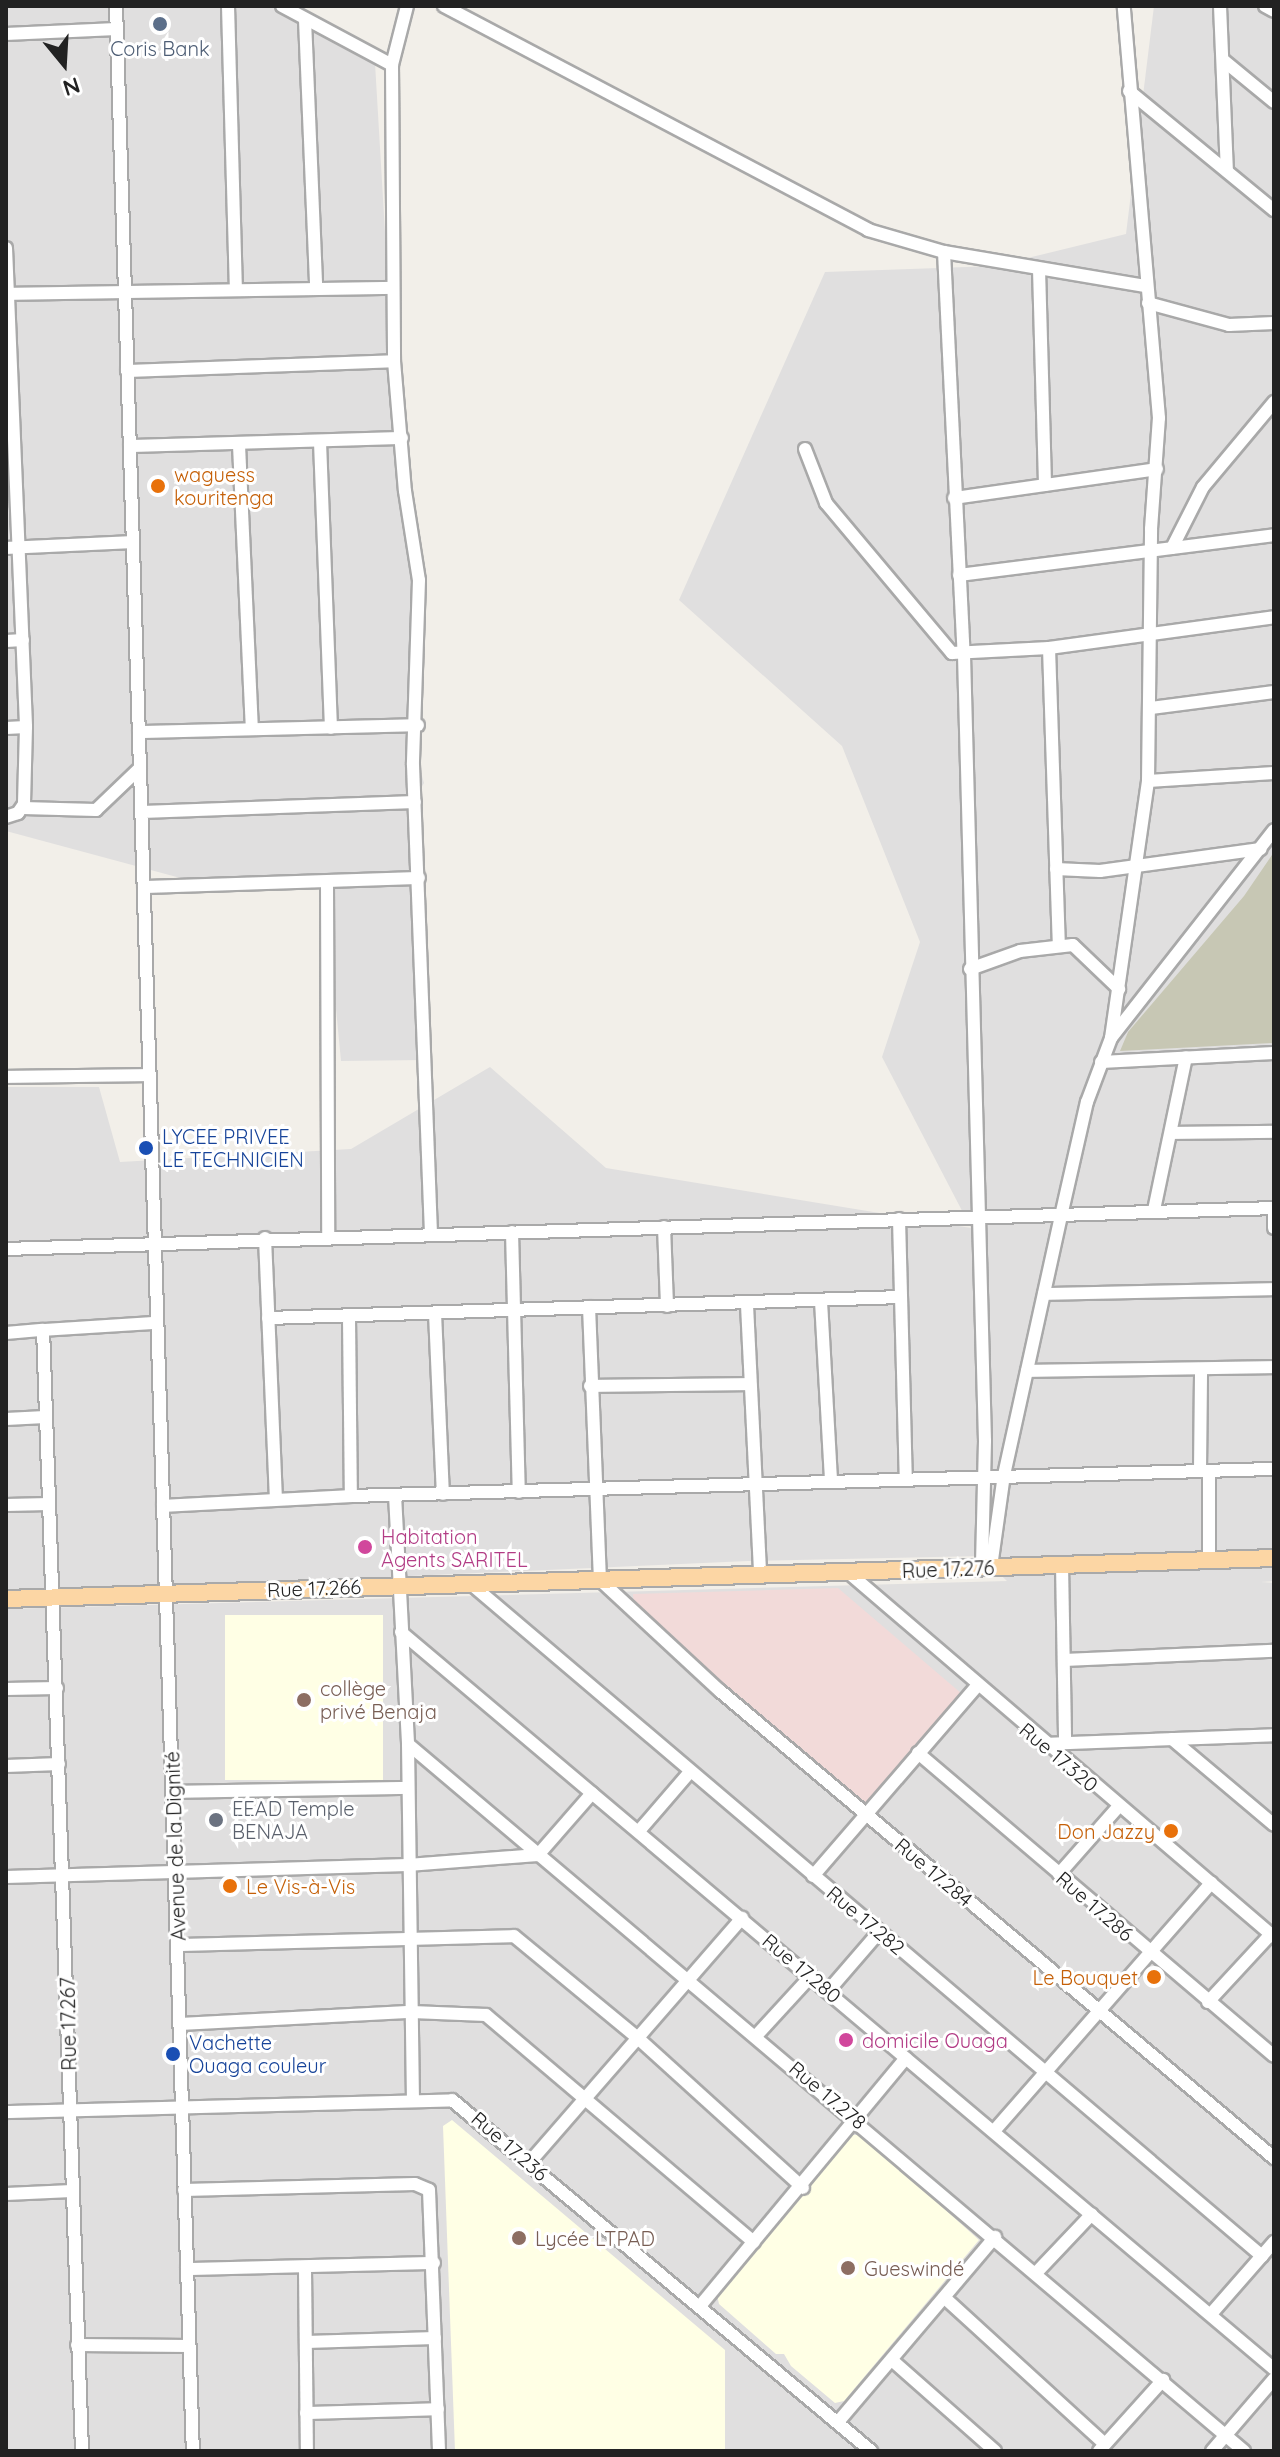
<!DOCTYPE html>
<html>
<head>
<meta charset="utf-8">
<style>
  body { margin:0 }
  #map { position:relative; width:1280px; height:2457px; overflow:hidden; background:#f2efe9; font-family:Quicksand,sans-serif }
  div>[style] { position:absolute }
  .residential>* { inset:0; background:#e0dfdf }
  .commercial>* { inset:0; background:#f2dad9 }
  .education>* { inset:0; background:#ffffe5; transform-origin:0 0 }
  .construction>* { inset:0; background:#c7c7b4 }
  .roads { filter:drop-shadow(2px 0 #a9a9a9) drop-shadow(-2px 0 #a9a9a9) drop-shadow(0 2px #a9a9a9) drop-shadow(0 -2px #a9a9a9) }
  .minor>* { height:12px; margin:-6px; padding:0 6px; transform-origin:6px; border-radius:6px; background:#fff }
  .major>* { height:16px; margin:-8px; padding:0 8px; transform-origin:8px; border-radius:8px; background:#fcd6a4 }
  .dots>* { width:22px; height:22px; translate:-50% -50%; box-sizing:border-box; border:4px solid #fff; border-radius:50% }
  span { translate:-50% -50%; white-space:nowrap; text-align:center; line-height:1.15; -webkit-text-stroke:6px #fff; paint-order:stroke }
  .service-label { font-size:20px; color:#4e5e75 }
  .food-label { font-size:20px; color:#c56008 }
  .left { translate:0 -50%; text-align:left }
  .right { translate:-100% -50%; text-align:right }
  .transit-label { font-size:20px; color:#164399 }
  .hotel-label { font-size:20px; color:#b23c85 }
  .street-label { font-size:20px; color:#222 }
  .education-label { font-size:20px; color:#785e54 }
  .worship-label { font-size:20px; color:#5b616d }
  .frame { position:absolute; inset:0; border:8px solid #222; pointer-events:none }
  .north { position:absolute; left:24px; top:24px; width:80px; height:80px; -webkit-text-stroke:6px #fff; paint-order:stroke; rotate:162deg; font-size:22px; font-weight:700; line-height:32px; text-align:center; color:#222 }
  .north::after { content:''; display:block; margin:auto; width:28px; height:36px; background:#222; clip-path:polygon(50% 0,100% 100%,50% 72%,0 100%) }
</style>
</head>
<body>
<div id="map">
  <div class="residential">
    <div style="clip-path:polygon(6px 6px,279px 6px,375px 63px,388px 283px,415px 559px,408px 728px,424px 783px,411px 805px,424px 1060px,341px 1061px,324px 883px,199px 883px,6px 831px)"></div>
    <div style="clip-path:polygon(1154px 6px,1274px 6px,1274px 1581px,1261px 1582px,1274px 1583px,1274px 2451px,6px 2451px,6px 1609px,1007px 1581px,981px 1556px,748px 1561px,6px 1594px,6px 1087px,99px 1087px,120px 1162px,351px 1149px,490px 1067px,606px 1168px,971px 1228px,882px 1057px,920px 942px,842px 746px,679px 600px,825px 272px,995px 266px,1126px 234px)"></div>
  </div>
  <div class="commercial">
    <div style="clip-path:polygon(838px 1588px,962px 1694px,862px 1810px,634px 1609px,633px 1594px)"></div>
  </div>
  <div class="education">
    <div style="left:383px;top:1615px;width:165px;height:158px;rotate:90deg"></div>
    <div style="clip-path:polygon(452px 2120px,725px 2350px,725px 2451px,455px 2451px,443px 2126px)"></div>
    <div style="clip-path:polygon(853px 2135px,862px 2135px,979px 2240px,844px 2401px,835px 2403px,791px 2366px,784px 2354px,776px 2354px,719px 2304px,717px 2295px)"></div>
  </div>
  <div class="construction">
    <div style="clip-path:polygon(1274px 852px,1274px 1043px,1120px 1051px,1128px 1032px,1244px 896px)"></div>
  </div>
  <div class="roads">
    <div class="minor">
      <div style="left:116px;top:6px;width:2446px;rotate:88.2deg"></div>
      <div style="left:228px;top:6px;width:283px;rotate:88.4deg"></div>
      <div style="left:282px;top:6px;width:125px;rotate:28.2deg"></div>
      <div style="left:407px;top:6px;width:61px;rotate:104.3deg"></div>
      <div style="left:392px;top:65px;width:296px;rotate:89.6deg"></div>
      <div style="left:394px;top:361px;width:130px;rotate:85.2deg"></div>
      <div style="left:405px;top:491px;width:90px;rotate:81.1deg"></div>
      <div style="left:419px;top:580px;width:185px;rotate:91.9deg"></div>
      <div style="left:413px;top:765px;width:468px;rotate:87.8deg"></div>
      <div style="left:444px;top:6px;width:480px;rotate:27.8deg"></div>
      <div style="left:868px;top:230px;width:79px;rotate:16.1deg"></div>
      <div style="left:944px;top:252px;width:204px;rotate:9.6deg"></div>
      <div style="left:1220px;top:6px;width:165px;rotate:87.6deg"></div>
      <div style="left:1265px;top:6px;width:10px;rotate:29deg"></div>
      <div style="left:305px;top:20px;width:267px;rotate:87.6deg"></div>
      <div style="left:6px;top:34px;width:110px;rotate:-2.6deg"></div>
      <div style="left:1223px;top:60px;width:66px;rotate:39.5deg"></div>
      <div style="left:1129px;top:91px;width:188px;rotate:39.4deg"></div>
      <div style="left:6px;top:248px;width:479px;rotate:87.6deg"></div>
      <div style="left:26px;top:727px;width:77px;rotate:91.5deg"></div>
      <div style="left:24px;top:804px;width:11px;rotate:124deg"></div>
      <div style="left:18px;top:813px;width:13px;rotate:162deg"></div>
      <div style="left:944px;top:252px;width:403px;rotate:87.2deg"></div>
      <div style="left:964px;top:655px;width:786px;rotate:88.47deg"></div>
      <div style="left:985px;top:1441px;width:126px;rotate:91.4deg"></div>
      <div style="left:1039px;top:269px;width:216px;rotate:88.4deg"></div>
      <div style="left:6px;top:294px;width:387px;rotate:-0.9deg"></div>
      <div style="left:1148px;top:303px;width:84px;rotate:15.2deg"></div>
      <div style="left:1229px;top:325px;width:45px;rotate:-2.5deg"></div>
      <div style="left:127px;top:371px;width:267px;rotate:-2.1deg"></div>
      <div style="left:320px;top:442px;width:286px;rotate:87.8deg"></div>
      <div style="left:239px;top:445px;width:284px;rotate:87.4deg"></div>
      <div style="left:130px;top:446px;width:272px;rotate:-1.7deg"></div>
      <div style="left:805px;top:449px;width:58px;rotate:68.7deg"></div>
      <div style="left:826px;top:503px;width:196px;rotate:50deg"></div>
      <div style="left:952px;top:653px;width:97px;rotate:-3deg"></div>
      <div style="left:1049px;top:648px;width:227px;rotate:-7.8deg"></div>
      <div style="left:954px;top:498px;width:205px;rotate:-8.1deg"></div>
      <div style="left:6px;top:548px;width:127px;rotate:-2.7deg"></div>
      <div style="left:1172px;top:548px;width:68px;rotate:-63.1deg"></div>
      <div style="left:1203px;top:487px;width:111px;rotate:-50.1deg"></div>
      <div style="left:959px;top:575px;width:318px;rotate:-7.2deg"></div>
      <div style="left:6px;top:641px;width:17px;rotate:-3deg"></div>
      <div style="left:1049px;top:648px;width:296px;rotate:88.1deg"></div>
      <div style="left:1151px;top:708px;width:124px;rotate:-7.4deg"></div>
      <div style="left:6px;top:728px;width:20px;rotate:-3deg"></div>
      <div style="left:139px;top:732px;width:279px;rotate:-1.4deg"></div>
      <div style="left:1148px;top:781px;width:126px;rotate:-3.6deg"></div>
      <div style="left:23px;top:808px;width:73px;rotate:1.6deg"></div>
      <div style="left:96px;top:810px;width:61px;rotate:-43.7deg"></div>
      <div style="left:142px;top:812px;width:273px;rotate:-2.1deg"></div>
      <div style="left:1056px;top:869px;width:44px;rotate:2.6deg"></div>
      <div style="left:1100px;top:871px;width:162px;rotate:-7.8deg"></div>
      <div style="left:327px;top:883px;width:353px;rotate:89.8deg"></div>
      <div style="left:144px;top:887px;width:275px;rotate:-1.9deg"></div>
      <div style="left:970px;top:969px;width:53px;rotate:-19.8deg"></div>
      <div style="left:1020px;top:951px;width:53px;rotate:-6.5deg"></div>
      <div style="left:1073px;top:945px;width:64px;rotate:43.7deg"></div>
      <div style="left:1111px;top:1038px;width:264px;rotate:-51.9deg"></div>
      <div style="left:1101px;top:1062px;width:173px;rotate:-3deg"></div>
      <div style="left:6px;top:1077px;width:142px;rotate:-0.8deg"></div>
      <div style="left:1172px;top:1133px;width:102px;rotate:-0.6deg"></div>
      <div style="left:1274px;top:1208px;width:20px;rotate:90deg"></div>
      <div style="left:1154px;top:1210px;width:156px;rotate:-78.2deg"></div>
      <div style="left:899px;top:1219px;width:261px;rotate:88.5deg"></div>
      <div style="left:664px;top:1227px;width:79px;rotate:87.8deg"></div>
      <div style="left:512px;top:1232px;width:260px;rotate:88.5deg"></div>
      <div style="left:265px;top:1238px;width:260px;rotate:87.6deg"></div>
      <div style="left:6px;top:1249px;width:1269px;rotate:-1.85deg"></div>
      <div style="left:1044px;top:1294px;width:230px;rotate:-1.2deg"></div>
      <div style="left:821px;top:1301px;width:180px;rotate:86.8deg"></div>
      <div style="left:747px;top:1305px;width:270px;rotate:87.2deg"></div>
      <div style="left:589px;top:1307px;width:273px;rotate:87.7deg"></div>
      <div style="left:600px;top:1580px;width:163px;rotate:42.8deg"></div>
      <div style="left:720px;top:1691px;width:725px;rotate:40.13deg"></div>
      <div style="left:435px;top:1313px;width:181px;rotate:87.5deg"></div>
      <div style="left:349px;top:1317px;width:179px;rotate:89.4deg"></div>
      <div style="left:268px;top:1318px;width:633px;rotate:-1.9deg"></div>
      <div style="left:6px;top:1333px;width:37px;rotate:-5deg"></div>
      <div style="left:1027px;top:1371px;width:247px;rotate:-0.9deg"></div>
      <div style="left:590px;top:1386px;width:160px;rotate:-0.7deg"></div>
      <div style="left:6px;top:1419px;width:39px;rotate:-3deg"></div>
      <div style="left:1200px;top:1471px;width:102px;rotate:-89.4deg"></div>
      <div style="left:1209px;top:1471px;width:88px;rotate:90deg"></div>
      <div style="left:395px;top:1495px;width:249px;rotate:87deg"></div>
      <div style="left:408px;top:1744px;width:353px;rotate:89.2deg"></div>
      <div style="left:6px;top:1505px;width:43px;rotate:-1.3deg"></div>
      <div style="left:163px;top:1506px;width:188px;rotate:-3deg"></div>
      <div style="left:351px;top:1496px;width:923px;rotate:-1.68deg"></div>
      <div style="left:1062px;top:1564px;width:178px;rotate:89deg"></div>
      <div style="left:991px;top:1567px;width:93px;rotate:-82deg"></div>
      <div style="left:1004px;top:1475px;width:265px;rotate:-77.6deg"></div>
      <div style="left:1061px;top:1216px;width:117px;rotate:-77.2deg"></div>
      <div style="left:1087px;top:1102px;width:68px;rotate:-69.4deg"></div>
      <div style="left:1111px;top:1038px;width:260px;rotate:-81.8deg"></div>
      <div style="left:1148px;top:781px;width:252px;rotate:-89.3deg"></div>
      <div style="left:1151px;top:529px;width:111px;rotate:-85.9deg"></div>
      <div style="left:1159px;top:418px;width:413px;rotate:-94.9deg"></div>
      <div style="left:849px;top:1573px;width:560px;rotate:40.58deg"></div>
      <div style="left:471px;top:1584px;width:1038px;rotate:40.35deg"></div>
      <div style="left:401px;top:1632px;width:1142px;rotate:40.17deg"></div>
      <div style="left:1064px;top:1660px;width:210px;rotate:-2.5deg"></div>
      <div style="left:6px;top:1689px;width:51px;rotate:-1.1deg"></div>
      <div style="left:1172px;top:1739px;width:133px;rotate:40.1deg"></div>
      <div style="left:408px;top:1744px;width:1095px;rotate:40.22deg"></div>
      <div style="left:1043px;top:1744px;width:231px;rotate:-2.2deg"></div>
      <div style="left:918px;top:1753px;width:467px;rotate:40.4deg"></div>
      <div style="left:6px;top:1766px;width:53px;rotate:-2.2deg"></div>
      <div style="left:173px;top:1792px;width:235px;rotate:-1deg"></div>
      <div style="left:639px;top:1831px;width:78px;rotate:-49.2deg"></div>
      <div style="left:1059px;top:1874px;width:89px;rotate:-48.6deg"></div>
      <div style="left:813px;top:1876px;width:250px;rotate:-49.2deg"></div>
      <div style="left:6px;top:1877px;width:402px;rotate:-1.7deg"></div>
      <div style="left:408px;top:1865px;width:130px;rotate:-4.4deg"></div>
      <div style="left:538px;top:1855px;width:82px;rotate:-48.9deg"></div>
      <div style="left:178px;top:1945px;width:336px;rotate:-1.5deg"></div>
      <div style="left:514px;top:1936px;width:163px;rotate:39.5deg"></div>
      <div style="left:640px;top:2040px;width:220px;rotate:42.2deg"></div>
      <div style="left:829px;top:1990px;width:77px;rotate:-49.2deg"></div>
      <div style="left:1208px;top:2002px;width:93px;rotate:-47.2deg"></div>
      <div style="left:180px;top:2024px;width:232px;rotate:-3deg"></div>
      <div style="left:412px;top:2012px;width:74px;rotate:2.3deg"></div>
      <div style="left:486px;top:2015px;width:351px;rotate:40.3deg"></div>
      <div style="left:756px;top:2036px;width:81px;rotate:-47.5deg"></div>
      <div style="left:6px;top:2112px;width:446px;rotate:-1.5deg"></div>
      <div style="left:452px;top:2100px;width:547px;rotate:39.95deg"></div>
      <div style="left:994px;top:2131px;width:330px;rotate:-48.8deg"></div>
      <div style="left:529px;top:2163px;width:325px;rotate:-49deg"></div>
      <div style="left:184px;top:2190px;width:231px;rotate:-1.5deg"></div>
      <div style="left:415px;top:2184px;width:15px;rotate:23deg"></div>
      <div style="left:429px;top:2190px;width:261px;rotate:87.8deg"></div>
      <div style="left:6px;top:2194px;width:66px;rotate:-2.6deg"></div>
      <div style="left:187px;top:2269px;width:247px;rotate:-1.4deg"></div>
      <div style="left:305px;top:2269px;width:182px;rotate:89.4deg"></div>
      <div style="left:1036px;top:2273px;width:81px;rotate:-46.5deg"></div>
      <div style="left:946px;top:2299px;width:215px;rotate:42.4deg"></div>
      <div style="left:700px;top:2306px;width:322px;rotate:-50.3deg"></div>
      <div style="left:1211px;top:2314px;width:96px;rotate:-48.8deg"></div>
      <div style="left:306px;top:2342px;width:129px;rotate:-1.8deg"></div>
      <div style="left:77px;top:2345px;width:112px;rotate:0.5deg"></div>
      <div style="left:893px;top:2361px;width:136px;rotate:41.4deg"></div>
      <div style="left:306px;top:2413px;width:132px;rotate:-1.7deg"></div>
      <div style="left:838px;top:2422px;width:243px;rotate:-49.7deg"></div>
      <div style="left:82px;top:2451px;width:1122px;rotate:-91.99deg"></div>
      <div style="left:43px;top:1330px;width:112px;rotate:-3.6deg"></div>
      <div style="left:1099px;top:2451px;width:96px;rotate:-48deg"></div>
      <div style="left:1212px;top:2451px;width:95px;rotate:-49.3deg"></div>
    </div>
    <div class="major">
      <div style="left:6px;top:1599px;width:1269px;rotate:-1.85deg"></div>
    </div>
  </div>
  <div class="dots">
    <div style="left:160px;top:24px;background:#5c6f8a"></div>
    <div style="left:158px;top:486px;background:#e8710a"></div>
    <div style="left:146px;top:1148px;background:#1a4fb4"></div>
    <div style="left:365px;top:1547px;background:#d1479c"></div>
    <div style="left:304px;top:1700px;background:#8d6e63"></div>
    <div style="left:216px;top:1820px;background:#6b7280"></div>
    <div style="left:1171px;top:1831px;background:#e8710a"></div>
    <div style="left:230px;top:1886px;background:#e8710a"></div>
    <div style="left:1154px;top:1977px;background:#e8710a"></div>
    <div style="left:846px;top:2040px;background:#d1479c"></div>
    <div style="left:173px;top:2054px;background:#1a4fb4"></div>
    <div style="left:519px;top:2238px;background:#8d6e63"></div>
    <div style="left:848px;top:2268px;background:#8d6e63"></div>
  </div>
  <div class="service-label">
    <span style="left:160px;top:48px">Coris Bank</span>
  </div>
  <div class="food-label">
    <span class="left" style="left:174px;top:486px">waguess<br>kouritenga</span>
    <span class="right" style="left:1155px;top:1831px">Don Jazzy</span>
    <span class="left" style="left:246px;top:1886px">Le Vis-à-Vis</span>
    <span class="right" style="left:1138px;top:1977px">Le Bouquet</span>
  </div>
  <div class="transit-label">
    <span class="left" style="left:162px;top:1148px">LYCEE PRIVEE<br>LE TECHNICIEN</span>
    <span class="left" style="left:189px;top:2054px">Vachette<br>Ouaga couleur</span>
  </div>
  <div class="hotel-label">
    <span class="left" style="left:381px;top:1548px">Habitation<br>Agents SARITEL</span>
    <span class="left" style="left:862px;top:2040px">domicile Ouaga</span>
  </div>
  <div class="street-label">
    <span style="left:948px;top:1569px;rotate:-2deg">Rue 17.276</span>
    <span style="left:314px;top:1588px;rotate:-2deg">Rue 17.266</span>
    <span style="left:1059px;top:1757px;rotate:40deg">Rue 17.320</span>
    <span style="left:175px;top:1846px;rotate:-92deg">Avenue de la Dignité</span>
    <span style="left:934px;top:1872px;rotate:40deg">Rue 17.284</span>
    <span style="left:1095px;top:1906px;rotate:41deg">Rue 17.286</span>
    <span style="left:866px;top:1920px;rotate:40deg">Rue 17.282</span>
    <span style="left:802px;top:1968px;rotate:40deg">Rue 17.280</span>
    <span style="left:68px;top:2024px;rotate:-91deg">Rue 17.267</span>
    <span style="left:828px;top:2095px;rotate:40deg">Rue 17.278</span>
    <span style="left:510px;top:2146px;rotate:41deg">Rue 17.236</span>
  </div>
  <div class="education-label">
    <span class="left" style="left:320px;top:1700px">collège<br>privé Benaja</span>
    <span class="left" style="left:535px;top:2238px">Lycée LTPAD</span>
    <span class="left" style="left:864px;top:2268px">Gueswindé</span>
  </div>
  <div class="worship-label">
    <span class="left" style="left:232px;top:1820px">EEAD Temple<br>BENAJA</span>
  </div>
  <div class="frame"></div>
  <div class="north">N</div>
</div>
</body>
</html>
